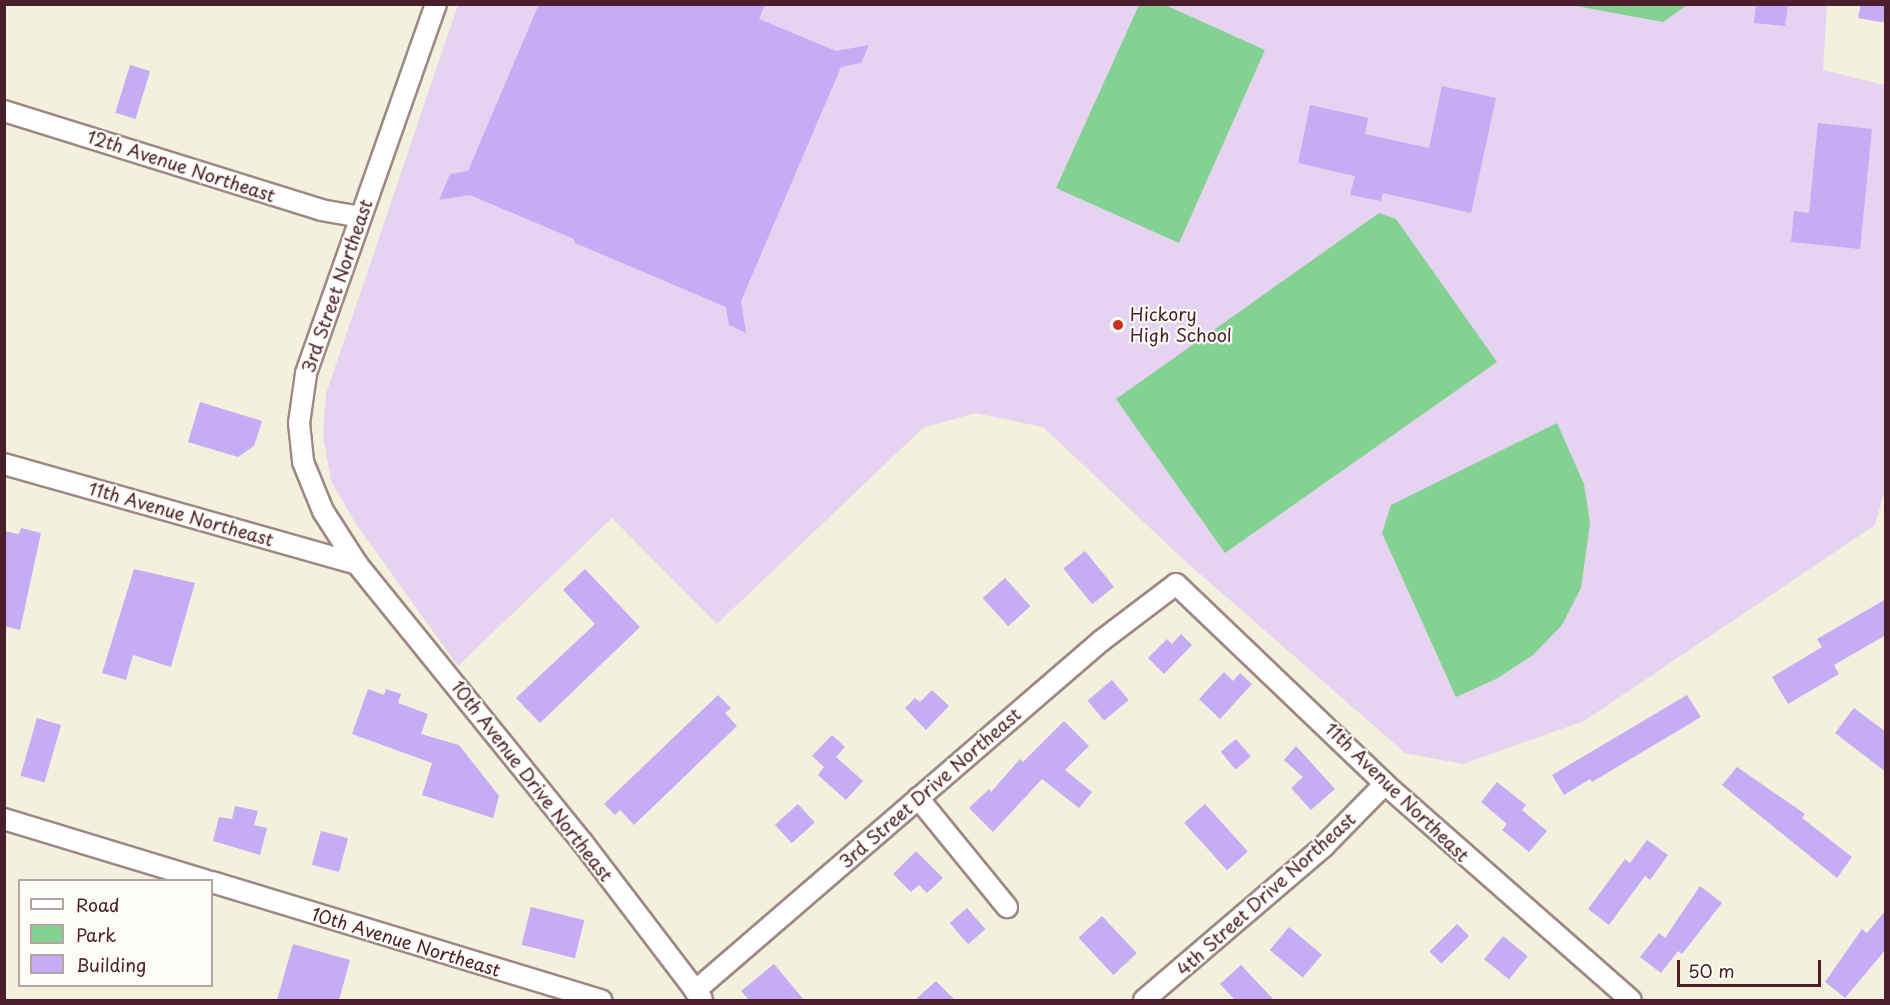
<!DOCTYPE html>
<html>
<head>
<meta charset="utf-8">
<style>
  body { margin:0 }
  #map { position:relative; width:1890px; height:1005px; overflow:hidden; background:#f3f0dd; font-family:"Playpen Sans",sans-serif }
  div>[style] { position:absolute }
  .built>* { inset:0; background:#e5d3f1 }
  .green>* { inset:0; background:#83d291 }
  .building>* { inset:0; background:#c6abf5; transform-origin:0 0 }
  .roads { filter:drop-shadow(2px 0 #9e8884) drop-shadow(-2px 0 #9e8884) drop-shadow(0 2px #9e8884) drop-shadow(0 -2px #9e8884) }
  .street>* { height:20px; margin:-10px; padding:0 10px; transform-origin:10px; border-radius:10px; background:#fff }
  .dots>* { width:16px; height:16px; translate:-50% -50%; box-sizing:border-box; border:3px solid #fdfcf7; border-radius:50% }
  span { translate:-50% -50%; white-space:nowrap; text-align:center; line-height:1.15; -webkit-text-stroke:4.5px #fdfcf7; paint-order:stroke }
  .street-label { font-size:18px; color:#4a1f2b }
  .poi-label { font-size:18px; color:#4a1f2b }
  .left { translate:0 -50%; text-align:left }
  .frame { position:absolute; inset:0; border:6px solid #4a1f2b; pointer-events:none }
  .legend { position:absolute; left:18px; top:879px; width:195px; height:108px; box-sizing:border-box; background:#fdfcf7; border:2px solid #b5a4a5; margin:0; padding:8px 10px; list-style:none; font-size:18px; color:#4a1f2b }
  .legend li { display:flex; align-items:center; gap:12px; height:30px }
  .legend b { width:30px; border:2px solid #b5a4a5 }
  .scale { position:absolute; left:1677px; top:960px; width:144px; height:27px; box-sizing:border-box; border:3px solid #4a1f2b; border-top:0; padding-left:8px; font-size:18px; line-height:21px; white-space:nowrap; color:#4a1f2b; -webkit-text-stroke:4px #fdfcf7; paint-order:stroke }
</style>
</head>
<body>
<div id="map">
  <div class="built">
    <div style="clip-path:polygon(458px 5px,1827px 5px,1823px 70px,1885px 85px,1886px 485px,1875px 525px,1584px 721px,1463px 764px,1405px 753px,1184px 560px,1043px 427px,975px 413px,923px 428px,717px 624px,612px 518px,458px 666px,356px 524px,331px 481px,323px 435px,326px 394px)"></div>
  </div>
  <div class="green">
    <div style="clip-path:polygon(1139px 5px,1165px 5px,1265px 50px,1179px 243px,1056px 188px)"></div>
    <div style="clip-path:polygon(1571px 5px,1687px 5px,1663px 22px)"></div>
    <div style="clip-path:polygon(1379px 213px,1396px 219px,1497px 362px,1225px 553px,1116px 399px)"></div>
    <div style="clip-path:polygon(1557px 423px,1584px 484px,1590px 523px,1581px 588px,1562px 625px,1533px 655px,1496px 679px,1456px 697px,1382px 533px,1391px 505px)"></div>
  </div>
  <div class="building">
    <div style="clip-path:polygon(539px 4px,765px 4px,759px 19px,836px 51px,869px 45px,861px 63px,841px 67px,741px 301px,746px 333px,729px 325px,726px 307px,575px 243px,574px 239px,470px 195px,439px 200px,450px 174px,468px 171px)"></div>
    <div style="clip-path:polygon(1756px 4px,1788px 4px,1785px 26px,1754px 23px)"></div>
    <div style="clip-path:polygon(1861px 4px,1886px 4px,1886px 23px,1858px 18px)"></div>
    <div style="left:130px;top:65px;width:21px;height:50px;rotate:17deg"></div>
    <div style="clip-path:polygon(1442px 86px,1496px 98px,1471px 213px,1383px 193px,1381px 201px,1350px 195px,1355px 176px,1298px 163px,1310px 105px,1368px 118px,1365px 134px,1429px 148px)"></div>
    <div style="clip-path:polygon(1818px 123px,1872px 129px,1860px 249px,1791px 242px,1794px 211px,1809px 213px)"></div>
    <div style="clip-path:polygon(200px 402px,262px 421px,254px 446px,238px 457px,188px 442px)"></div>
    <div style="clip-path:polygon(21px 528px,41px 533px,20px 630px,4px 626px,4px 531px,19px 534px)"></div>
    <div style="left:1085px;top:551px;width:46px;height:28px;rotate:51deg"></div>
    <div style="clip-path:polygon(134px 569px,195px 583px,171px 667px,133px 655px,126px 680px,102px 673px)"></div>
    <div style="clip-path:polygon(585px 569px,640px 627px,540px 723px,516px 698px,595px 624px,563px 590px)"></div>
    <div style="left:1005px;top:578px;width:38px;height:30px;rotate:48deg"></div>
    <div style="clip-path:polygon(1886px 599px,1886px 635px,1834px 665px,1839px 674px,1788px 704px,1772px 677px,1822px 647px,1817px 639px)"></div>
    <div style="clip-path:polygon(1181px 634px,1192px 645px,1164px 674px,1148px 658px,1167px 639px,1172px 644px)"></div>
    <div style="clip-path:polygon(1224px 672px,1233px 681px,1240px 673px,1252px 684px,1220px 719px,1199px 699px)"></div>
    <div style="left:1112px;top:680px;width:26px;height:32px;rotate:50deg"></div>
    <div style="clip-path:polygon(368px 689px,384px 695px,386px 689px,401px 694px,398px 703px,428px 714px,421px 734px,459px 745px,499px 796px,493px 818px,422px 795px,432px 763px,352px 734px)"></div>
    <div style="clip-path:polygon(932px 690px,949px 706px,926px 730px,905px 708px,915px 698px,920px 702px)"></div>
    <div style="clip-path:polygon(718px 695px,731px 708px,725px 713px,737px 726px,634px 825px,620px 810px,615px 815px,604px 804px)"></div>
    <div style="clip-path:polygon(1687px 695px,1701px 717px,1592px 782px,1590px 779px,1564px 795px,1552px 775px)"></div>
    <div style="clip-path:polygon(1854px 708px,1886px 732px,1886px 772px,1835px 733px)"></div>
    <div style="left:37px;top:718px;width:25px;height:60px;rotate:16deg"></div>
    <div style="clip-path:polygon(1064px 721px,1089px 746px,1065px 770px,1092px 792px,1079px 808px,1042px 779px,993px 832px,969px 808px,989px 789px,991px 792px,1020px 759px,1023px 762px)"></div>
    <div style="clip-path:polygon(832px 735px,845px 747px,836px 757px,863px 781px,846px 800px,818px 775px,824px 767px,812px 756px)"></div>
    <div style="left:1236px;top:739px;width:23px;height:20px;rotate:50deg"></div>
    <div style="clip-path:polygon(1296px 746px,1335px 789px,1311px 810px,1291px 788px,1303px 777px,1284px 760px)"></div>
    <div style="clip-path:polygon(1737px 767px,1805px 814px,1802px 818px,1852px 857px,1837px 878px,1722px 785px)"></div>
    <div style="clip-path:polygon(1497px 782px,1526px 805px,1522px 810px,1547px 831px,1529px 852px,1502px 830px,1507px 824px,1481px 802px)"></div>
    <div style="left:798px;top:804px;width:25px;height:31px;rotate:48deg"></div>
    <div style="left:1205px;top:804px;width:64px;height:28px;rotate:48deg"></div>
    <div style="clip-path:polygon(235px 806px,258px 811px,254px 825px,267px 828px,260px 855px,213px 841px,219px 817px,232px 819px)"></div>
    <div style="left:321px;top:831px;width:28px;height:35px;rotate:15deg"></div>
    <div style="clip-path:polygon(1647px 840px,1668px 855px,1650px 880px,1645px 876px,1609px 925px,1588px 909px,1625px 859px,1630px 863px)"></div>
    <div style="clip-path:polygon(916px 851px,943px 878px,927px 893px,919px 885px,911px 892px,893px 874px)"></div>
    <div style="clip-path:polygon(1700px 886px,1722px 903px,1682px 954px,1678px 951px,1661px 973px,1640px 957px,1659px 933px,1665px 938px)"></div>
    <div style="left:531px;top:907px;width:55px;height:39px;rotate:14deg"></div>
    <div style="left:967px;top:908px;width:28px;height:23px;rotate:49deg"></div>
    <div style="clip-path:polygon(1886px 910px,1886px 949px,1845px 998px,1825px 982px,1862px 929px,1867px 933px)"></div>
    <div style="left:1102px;top:916px;width:51px;height:32px;rotate:47deg"></div>
    <div style="left:1457px;top:924px;width:17px;height:39px;rotate:45deg"></div>
    <div style="left:1289px;top:927px;width:43px;height:30px;rotate:40deg"></div>
    <div style="left:1503px;top:936px;width:32px;height:30px;rotate:39deg"></div>
    <div style="clip-path:polygon(293px 944px,350px 960px,339px 1000px,277px 1000px)"></div>
    <div style="clip-path:polygon(774px 964px,804px 1000px,749px 1000px,741px 991px)"></div>
    <div style="clip-path:polygon(1241px 965px,1274px 1000px,1235px 1000px,1220px 984px)"></div>
    <div style="clip-path:polygon(936px 981px,955px 1000px,915px 1000px)"></div>
  </div>
  <div class="roads">
    <div class="street">
      <div style="left:436px;top:4px;width:392px;rotate:109.4deg"></div>
      <div style="left:306px;top:374px;width:49px;rotate:98.1deg"></div>
      <div style="left:299px;top:423px;width:39px;rotate:84deg"></div>
      <div style="left:303px;top:462px;width:53px;rotate:67.8deg"></div>
      <div style="left:323px;top:511px;width:63px;rotate:57.3deg"></div>
      <div style="left:357px;top:564px;width:359px;rotate:51deg"></div>
      <div style="left:583px;top:843px;width:196px;rotate:52.7deg"></div>
      <div style="left:4px;top:111px;width:332px;rotate:17.3deg"></div>
      <div style="left:321px;top:210px;width:39px;rotate:10deg"></div>
      <div style="left:4px;top:464px;width:367px;rotate:15.8deg"></div>
      <div style="left:918px;top:798px;width:141px;rotate:50.8deg"></div>
      <div style="left:4px;top:819px;width:210px;rotate:16.9deg"></div>
      <div style="left:212px;top:882px;width:407px;rotate:16.9deg"></div>
      <div style="left:695px;top:991px;width:536px;rotate:-40.76deg"></div>
      <div style="left:1101px;top:641px;width:94px;rotate:-37.2deg"></div>
      <div style="left:1176px;top:584px;width:289px;rotate:43.7deg"></div>
      <div style="left:1385px;top:784px;width:327px;rotate:41.3deg"></div>
      <div style="left:1144px;top:1000px;width:237px;rotate:-40.5deg"></div>
      <div style="left:1324px;top:846px;width:87px;rotate:-45.5deg"></div>
    </div>
  </div>
  <div class="dots">
    <div style="left:1118px;top:325px;background:#c8321e"></div>
  </div>
  <div class="street-label">
    <span style="left:181px;top:166px;rotate:18deg">12th Avenue Northeast</span>
    <span style="left:337px;top:286px;rotate:-71deg">3rd Street Northeast</span>
    <span style="left:181px;top:514px;rotate:16deg">11th Avenue Northeast</span>
    <span style="left:532px;top:781px;rotate:52deg">10th Avenue Drive Northeast</span>
    <span style="left:930px;top:788px;rotate:-41deg">3rd Street Drive Northeast</span>
    <span style="left:1397px;top:792px;rotate:44deg">11th Avenue Northeast</span>
    <span style="left:1266px;top:894px;rotate:-42deg">4th Street Drive Northeast</span>
    <span style="left:406px;top:942px;rotate:17deg">10th Avenue Northeast</span>
  </div>
  <div class="poi-label">
    <span class="left" style="left:1130px;top:325px">Hickory<br>High School</span>
  </div>
  <div class="frame"></div>
  <ul class="legend">
  <li><b style="height:8px;background:#fff"></b>Road</li>
  <li><b style="height:16px;background:#83d291"></b>Park</li>
  <li><b style="height:16px;background:#c6abf5"></b>Building</li>
  </ul>
  <div class="scale">50 m</div>
</div>
</body>
</html>
